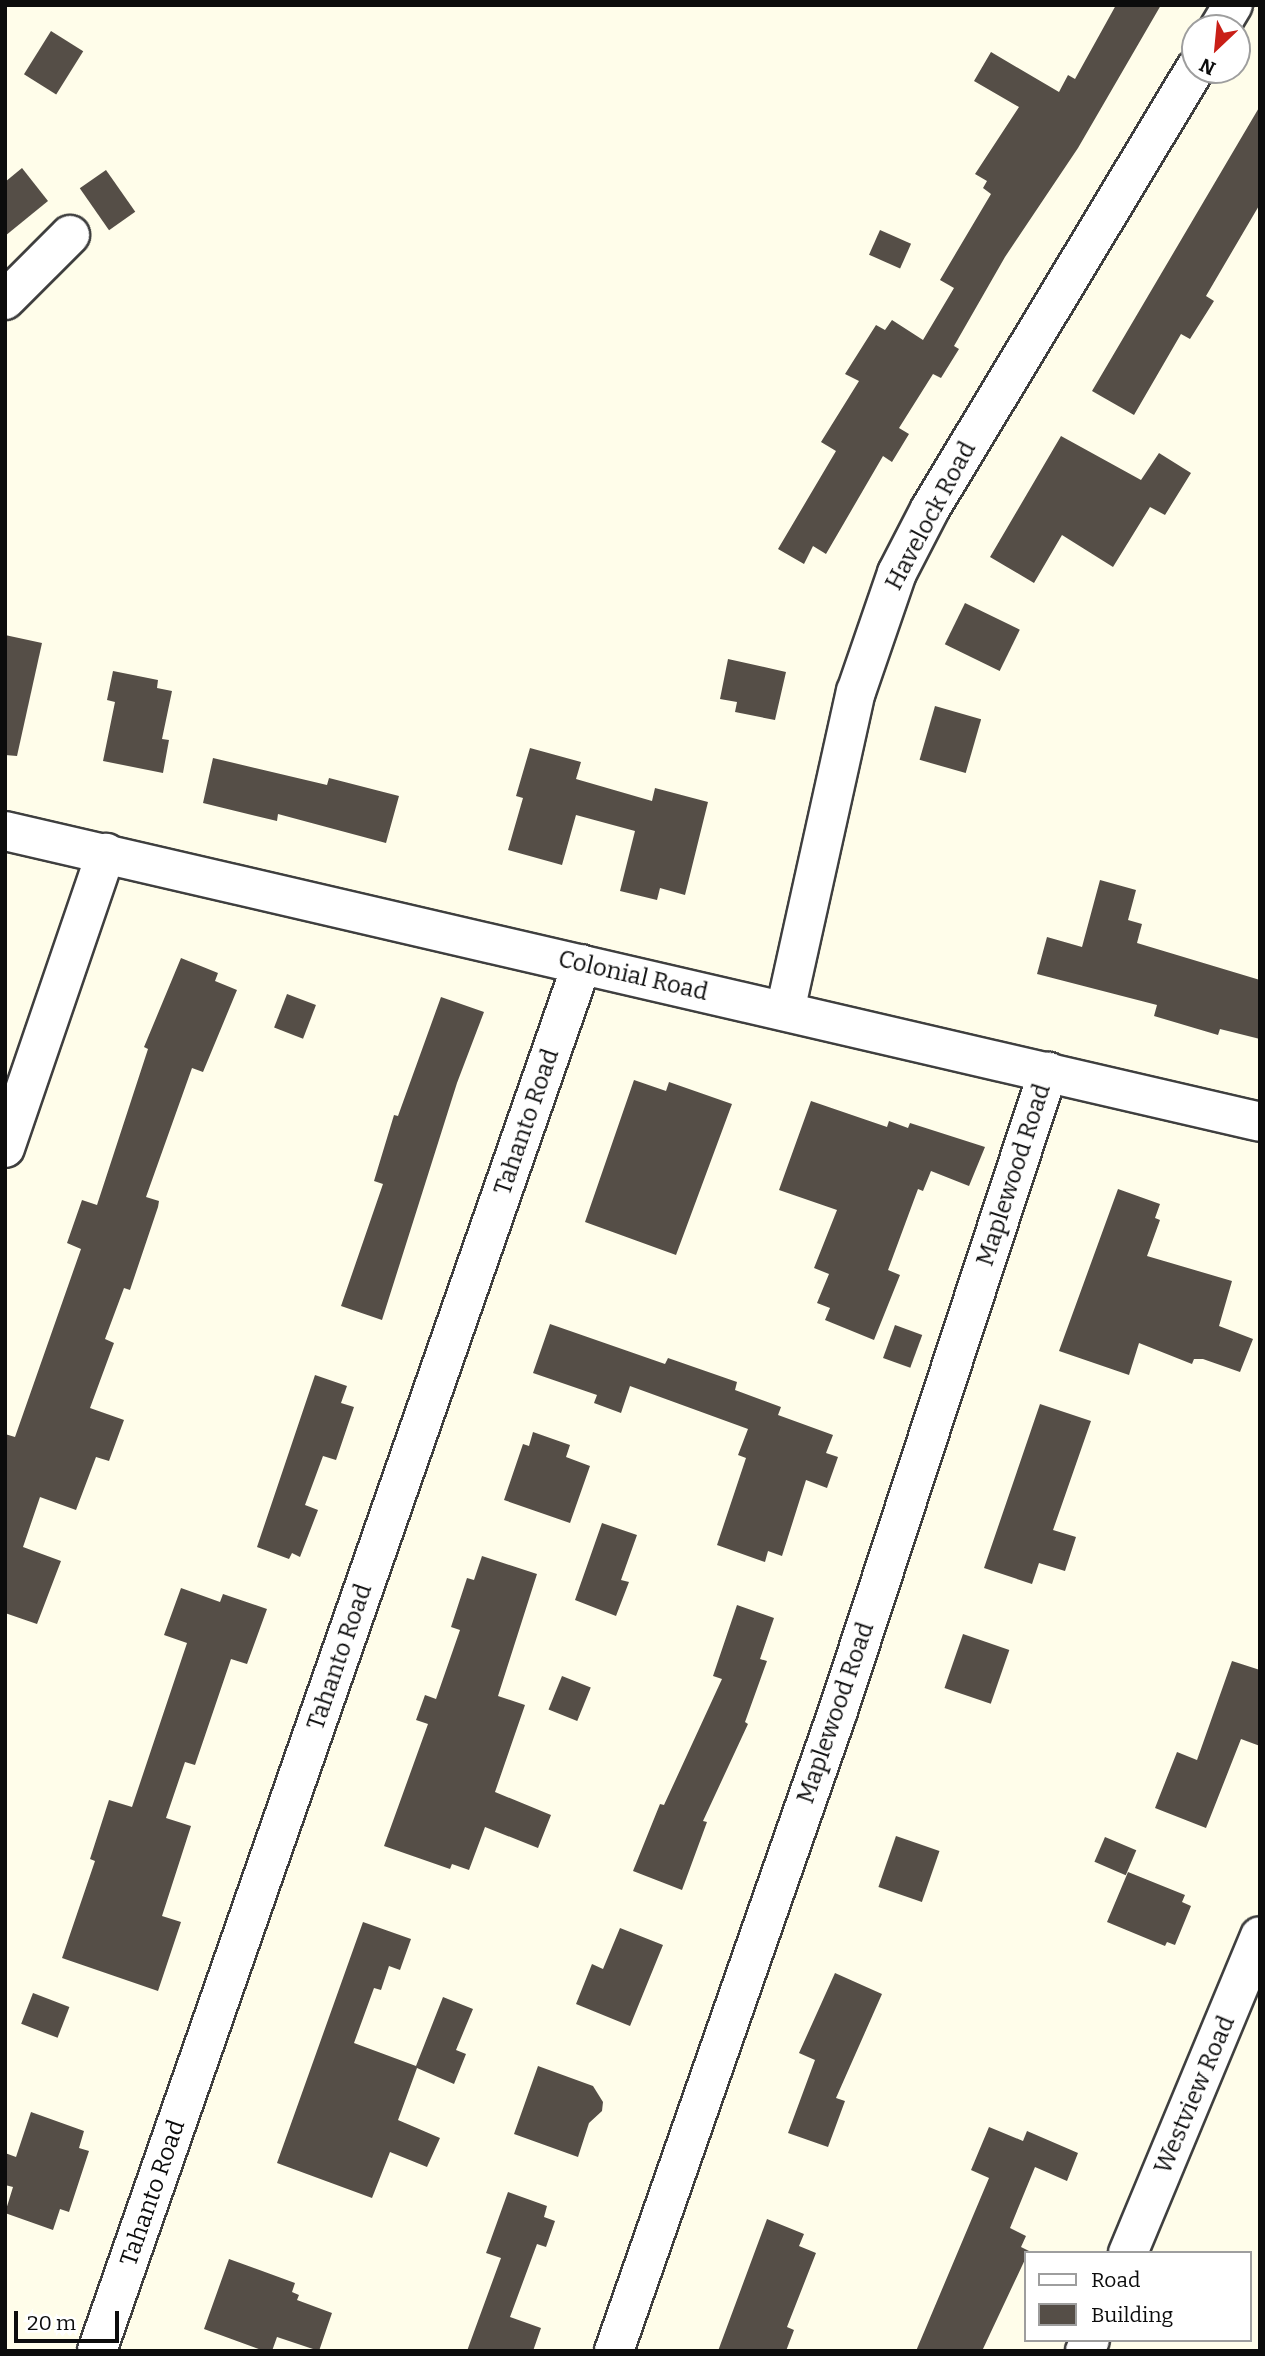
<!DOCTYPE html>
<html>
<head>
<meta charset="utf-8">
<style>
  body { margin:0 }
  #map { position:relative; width:1265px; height:2356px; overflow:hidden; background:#fffdea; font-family:Bitter,serif }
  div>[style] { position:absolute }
  .building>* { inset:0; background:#554e47; transform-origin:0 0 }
  .roads { filter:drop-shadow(2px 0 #3f3f3f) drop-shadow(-2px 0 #3f3f3f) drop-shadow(0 2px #3f3f3f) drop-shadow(0 -2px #3f3f3f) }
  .street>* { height:38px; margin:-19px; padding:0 19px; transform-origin:19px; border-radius:19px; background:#fff }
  span { translate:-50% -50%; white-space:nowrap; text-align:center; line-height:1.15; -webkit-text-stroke:7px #fff; paint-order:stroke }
  .street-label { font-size:24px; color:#0c0c0c }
  .frame { position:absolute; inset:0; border:7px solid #0c0c0c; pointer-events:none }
  .legend { position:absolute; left:1024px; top:2251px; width:228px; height:91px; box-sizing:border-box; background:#fff; border:2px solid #9e9e9e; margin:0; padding:9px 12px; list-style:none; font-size:21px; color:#0c0c0c }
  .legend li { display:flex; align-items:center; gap:14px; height:35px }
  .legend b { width:35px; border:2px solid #9e9e9e }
  .north { position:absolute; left:1181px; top:14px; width:70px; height:70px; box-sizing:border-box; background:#fff; border:2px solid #9e9e9e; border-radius:50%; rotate:206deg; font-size:19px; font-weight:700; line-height:28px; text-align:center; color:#0c0c0c }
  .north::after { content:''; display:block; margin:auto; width:24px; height:32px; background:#c91f17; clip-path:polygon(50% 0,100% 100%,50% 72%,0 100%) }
  .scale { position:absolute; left:14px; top:2311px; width:105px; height:32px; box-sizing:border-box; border:4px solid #0c0c0c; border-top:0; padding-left:9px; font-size:21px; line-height:24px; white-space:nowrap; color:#0c0c0c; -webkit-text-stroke:5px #fff; paint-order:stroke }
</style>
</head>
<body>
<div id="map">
  <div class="building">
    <div style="clip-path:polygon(1116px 5px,1161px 5px,1078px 148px,1005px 257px,954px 346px,959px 349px,941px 378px,933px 374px,899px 428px,909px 434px,892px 462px,883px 456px,826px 554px,813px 546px,804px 564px,778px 549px,836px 451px,821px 442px,859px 381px,845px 374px,876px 325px,885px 330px,892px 320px,923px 340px,954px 288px,940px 280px,991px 194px,983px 188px,987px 181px,975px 174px,1019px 107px,974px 81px,991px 52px,1059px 92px,1068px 75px,1075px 79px)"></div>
    <div style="left:51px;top:31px;width:38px;height:51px;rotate:32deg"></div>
    <div style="clip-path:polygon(1260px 106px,1260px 204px,1206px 296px,1214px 301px,1190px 339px,1181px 334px,1134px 415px,1092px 391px)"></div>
    <div style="clip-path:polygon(22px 168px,48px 201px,5px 236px,5px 182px)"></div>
    <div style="left:106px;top:170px;width:51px;height:32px;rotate:55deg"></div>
    <div style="left:880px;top:230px;width:34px;height:27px;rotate:24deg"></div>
    <div style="clip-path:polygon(1061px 436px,1141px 480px,1159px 453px,1191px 473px,1165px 515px,1150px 507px,1113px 567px,1062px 535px,1034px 583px,990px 557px)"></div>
    <div style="left:965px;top:603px;width:61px;height:46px;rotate:26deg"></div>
    <div style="clip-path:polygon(5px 635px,42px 643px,17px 756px,5px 755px)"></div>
    <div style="clip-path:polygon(728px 659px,786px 672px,775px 720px,735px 712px,737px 702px,720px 699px)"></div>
    <div style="clip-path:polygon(113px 671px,158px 680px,157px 688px,172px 691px,162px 739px,169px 740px,163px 773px,103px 761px,115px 702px,107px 700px)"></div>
    <div style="left:935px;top:706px;width:48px;height:56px;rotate:16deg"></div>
    <div style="clip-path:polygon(530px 748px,581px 762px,576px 779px,652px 801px,655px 788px,708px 802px,685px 895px,660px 888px,657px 900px,620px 891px,635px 831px,576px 815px,562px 865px,508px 850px,523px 798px,516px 796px)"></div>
    <div style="clip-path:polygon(213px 758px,327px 785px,329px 778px,399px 796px,386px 843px,278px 814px,277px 821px,203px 803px)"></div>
    <div style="clip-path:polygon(1100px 880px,1136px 890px,1128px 920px,1142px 924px,1137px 943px,1260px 980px,1260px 1039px,1220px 1029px,1218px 1035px,1154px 1016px,1157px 1005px,1037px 974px,1047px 937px,1082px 947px)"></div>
    <div style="clip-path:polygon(181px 958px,218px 973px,215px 981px,237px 990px,203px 1072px,192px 1068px,146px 1197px,159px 1201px,158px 1207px,130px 1290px,124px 1288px,105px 1339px,114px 1343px,90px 1408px,124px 1420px,109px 1461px,96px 1457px,76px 1510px,40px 1497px,23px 1547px,61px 1561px,37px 1624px,5px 1613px,5px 1434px,15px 1437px,81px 1249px,67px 1243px,82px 1200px,97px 1205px,148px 1049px,144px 1047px)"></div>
    <div style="left:287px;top:994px;width:31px;height:36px;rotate:21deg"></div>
    <div style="clip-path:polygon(441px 997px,484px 1012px,457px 1083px,382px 1320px,341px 1306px,383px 1184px,374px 1181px,394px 1115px,398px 1116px)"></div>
    <div style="clip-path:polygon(634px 1080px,666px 1091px,669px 1082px,732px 1104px,676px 1255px,585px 1222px)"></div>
    <div style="clip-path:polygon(811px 1101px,887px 1127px,889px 1121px,908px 1128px,910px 1123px,985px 1147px,969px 1186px,931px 1171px,923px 1191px,918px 1189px,888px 1270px,900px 1275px,874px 1340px,825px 1320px,830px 1308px,817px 1303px,829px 1274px,814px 1268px,837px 1210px,779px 1190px)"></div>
    <div style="clip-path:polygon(1118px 1189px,1160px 1204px,1155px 1218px,1160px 1220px,1147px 1256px,1232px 1281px,1219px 1326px,1253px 1339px,1240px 1372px,1203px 1359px,1194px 1359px,1192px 1364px,1139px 1343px,1129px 1375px,1059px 1351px)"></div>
    <div style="clip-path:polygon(550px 1324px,665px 1364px,668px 1358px,737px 1382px,735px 1390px,781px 1407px,778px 1415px,833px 1435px,826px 1453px,838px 1457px,827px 1488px,806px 1480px,782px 1556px,768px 1551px,765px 1562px,717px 1545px,746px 1458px,738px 1455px,748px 1429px,630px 1386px,621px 1413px,594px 1403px,597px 1395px,533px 1373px)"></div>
    <div style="left:895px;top:1325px;width:29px;height:35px;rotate:20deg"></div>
    <div style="clip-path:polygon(315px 1375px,347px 1386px,341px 1403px,354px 1407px,336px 1460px,323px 1456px,305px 1505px,318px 1510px,300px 1557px,292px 1553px,289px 1559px,257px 1547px)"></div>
    <div style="clip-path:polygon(1040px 1404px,1091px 1421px,1053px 1530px,1076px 1537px,1065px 1571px,1039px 1563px,1032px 1584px,984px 1568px)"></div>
    <div style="clip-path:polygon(533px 1432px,570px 1445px,566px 1457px,590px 1466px,570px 1523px,504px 1500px,523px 1444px,529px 1446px)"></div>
    <div style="clip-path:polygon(602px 1523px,637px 1535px,621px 1580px,629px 1582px,616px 1616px,575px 1600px)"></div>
    <div style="clip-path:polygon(482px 1556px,537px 1574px,498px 1696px,525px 1705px,495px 1792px,551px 1815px,538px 1848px,485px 1827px,469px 1870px,452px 1864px,450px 1869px,384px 1846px,428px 1724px,416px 1720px,425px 1695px,436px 1699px,460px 1630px,451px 1627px,467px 1578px,474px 1580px)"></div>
    <div style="clip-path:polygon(181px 1588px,220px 1602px,223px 1594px,267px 1609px,247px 1664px,231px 1659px,195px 1765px,185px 1762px,166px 1818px,191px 1826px,162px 1916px,181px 1922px,158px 1991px,62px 1958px,95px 1861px,90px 1859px,109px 1800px,132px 1807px,187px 1643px,164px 1635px)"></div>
    <div style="clip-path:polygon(737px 1605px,774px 1618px,760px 1659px,767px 1661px,745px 1722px,748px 1724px,703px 1821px,707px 1822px,682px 1890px,633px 1871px,660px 1804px,664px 1805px,722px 1679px,713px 1676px)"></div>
    <div style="left:963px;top:1634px;width:49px;height:57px;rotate:19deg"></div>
    <div style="clip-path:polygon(1232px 1661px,1260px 1670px,1260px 1746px,1241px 1739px,1206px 1828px,1155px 1808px,1177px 1752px,1197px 1760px)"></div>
    <div style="left:562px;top:1676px;width:31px;height:36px;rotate:22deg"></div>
    <div style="left:896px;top:1836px;width:46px;height:54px;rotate:19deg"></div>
    <div style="left:1105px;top:1837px;width:34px;height:27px;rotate:23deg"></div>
    <div style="clip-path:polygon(1128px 1872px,1185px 1895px,1182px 1902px,1191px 1906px,1175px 1945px,1167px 1942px,1165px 1946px,1107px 1922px)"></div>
    <div style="clip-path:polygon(363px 1922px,411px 1939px,400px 1970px,389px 1966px,381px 1990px,374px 1988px,354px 2043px,416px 2066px,443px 1997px,473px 2009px,456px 2050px,466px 2054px,454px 2084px,417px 2068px,398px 2120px,440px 2138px,427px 2167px,390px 2152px,372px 2198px,277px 2163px)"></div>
    <div style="clip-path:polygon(620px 1928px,663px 1945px,630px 2026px,576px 2004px,592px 1964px,603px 1969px)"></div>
    <div style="clip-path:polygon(835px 1973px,882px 1994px,836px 2098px,845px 2101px,828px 2147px,788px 2133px,815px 2060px,799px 2053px)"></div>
    <div style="left:33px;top:1993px;width:39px;height:33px;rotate:21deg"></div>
    <div style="clip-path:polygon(538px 2066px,593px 2086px,603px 2102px,602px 2111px,589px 2123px,578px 2157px,514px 2134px)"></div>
    <div style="clip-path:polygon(31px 2112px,84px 2131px,79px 2148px,89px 2151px,69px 2212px,60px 2209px,53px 2230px,5px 2213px,13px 2187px,5px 2185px,5px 2153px,16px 2157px)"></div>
    <div style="clip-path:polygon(989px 2127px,1023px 2141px,1027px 2131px,1078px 2153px,1067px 2181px,1035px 2167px,1010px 2228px,1026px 2236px,1021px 2247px,1029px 2251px,982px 2351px,916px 2351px,989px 2178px,971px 2170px)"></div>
    <div style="clip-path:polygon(508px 2192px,547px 2206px,544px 2217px,555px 2221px,546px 2247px,537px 2244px,510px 2317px,541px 2328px,533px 2351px,467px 2351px,501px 2258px,486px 2253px)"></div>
    <div style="clip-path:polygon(767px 2219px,804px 2234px,799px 2246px,816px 2253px,787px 2327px,794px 2330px,786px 2351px,718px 2351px)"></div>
    <div style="clip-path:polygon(229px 2259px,295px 2283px,292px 2292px,299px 2295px,297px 2300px,332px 2313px,319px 2351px,277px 2337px,272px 2351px,264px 2351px,204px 2329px)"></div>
  </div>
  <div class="roads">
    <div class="street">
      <div style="left:1219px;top:28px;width:27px;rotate:-59deg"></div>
      <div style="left:5px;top:300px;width:92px;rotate:-45deg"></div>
      <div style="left:5px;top:831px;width:1288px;rotate:13.05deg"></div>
      <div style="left:785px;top:1011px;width:327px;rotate:-77.5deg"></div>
      <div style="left:856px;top:692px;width:126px;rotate:-71deg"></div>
      <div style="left:897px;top:573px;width:72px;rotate:-62.7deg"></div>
      <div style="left:930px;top:509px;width:514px;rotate:-58.94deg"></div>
      <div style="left:5px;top:1148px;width:312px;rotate:-71.1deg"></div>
      <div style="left:1128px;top:2253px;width:343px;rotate:-67.4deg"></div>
      <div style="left:97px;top:2351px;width:1469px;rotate:-70.73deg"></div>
      <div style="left:614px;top:2351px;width:678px;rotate:-70.71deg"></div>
      <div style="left:838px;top:1711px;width:673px;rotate:-71.81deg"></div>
      <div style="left:1085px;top:2351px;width:12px;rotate:-66deg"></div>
    </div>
  </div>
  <div class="street-label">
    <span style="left:931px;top:516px;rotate:-62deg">Havelock Road</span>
    <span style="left:633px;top:976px;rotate:13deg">Colonial Road</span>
    <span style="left:527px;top:1122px;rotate:-71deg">Tahanto Road</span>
    <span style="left:1014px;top:1175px;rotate:-72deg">Maplewood Road</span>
    <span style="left:340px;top:1657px;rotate:-71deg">Tahanto Road</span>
    <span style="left:836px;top:1713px;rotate:-71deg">Maplewood Road</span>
    <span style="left:1195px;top:2095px;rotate:-67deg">Westview Road</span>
    <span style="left:153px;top:2193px;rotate:-71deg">Tahanto Road</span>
  </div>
  <div class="frame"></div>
  <ul class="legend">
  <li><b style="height:9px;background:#fff"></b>Road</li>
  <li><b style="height:19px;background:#554e47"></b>Building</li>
  </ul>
  <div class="north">N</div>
  <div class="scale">20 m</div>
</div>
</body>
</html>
